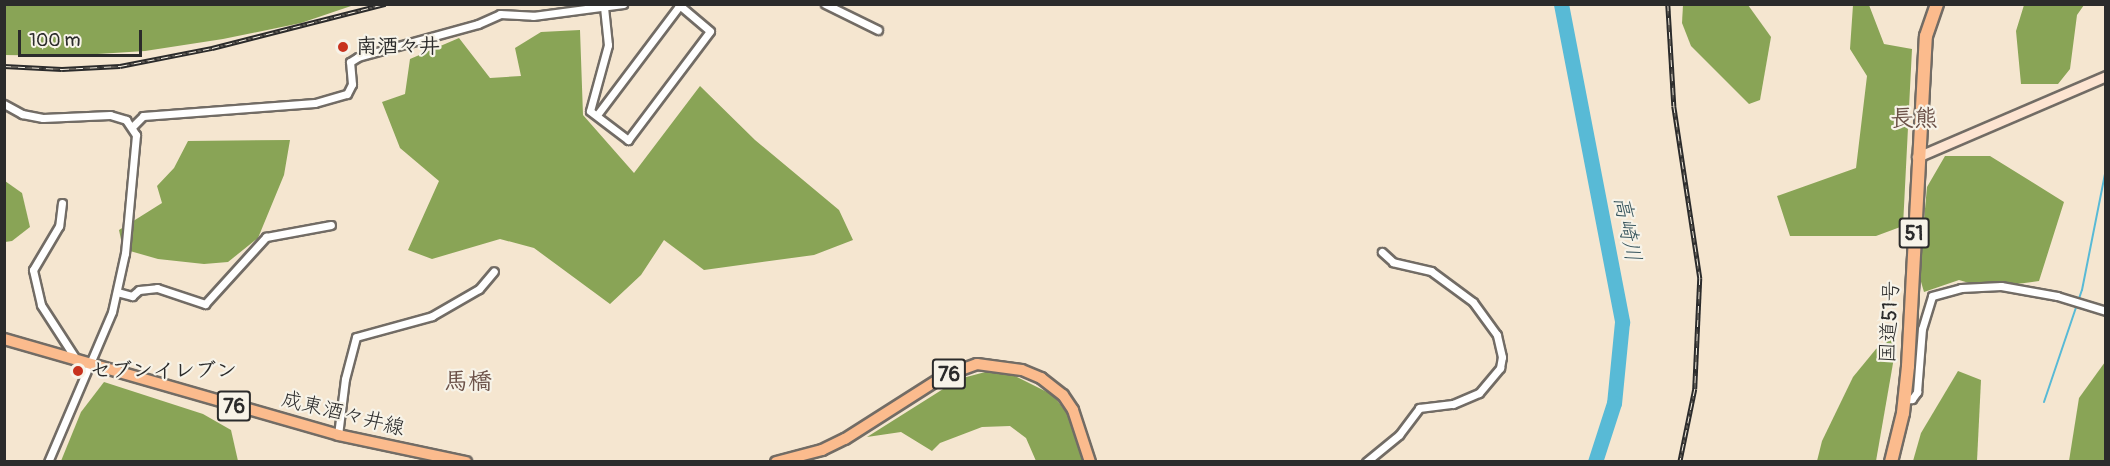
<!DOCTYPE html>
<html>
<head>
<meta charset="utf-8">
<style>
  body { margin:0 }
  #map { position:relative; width:2110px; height:466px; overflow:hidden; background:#f5e6d0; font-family:Pangolin,"Klee One",sans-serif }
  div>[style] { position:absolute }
  .forest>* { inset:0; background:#89a456 }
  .stream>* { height:2px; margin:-1px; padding:0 1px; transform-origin:1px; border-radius:1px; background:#58bad6 }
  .river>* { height:15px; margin:-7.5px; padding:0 7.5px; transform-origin:7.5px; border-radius:7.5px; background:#58bad6 }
  .roads { filter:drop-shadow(2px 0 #726c65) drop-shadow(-2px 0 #726c65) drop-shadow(0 2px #726c65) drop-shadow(0 -2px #726c65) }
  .street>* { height:7px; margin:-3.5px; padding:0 3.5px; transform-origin:3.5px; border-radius:3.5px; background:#fff }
  .secondary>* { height:9px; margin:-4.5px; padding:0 4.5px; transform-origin:4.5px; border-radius:4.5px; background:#fde4d1 }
  .primary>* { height:10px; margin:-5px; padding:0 5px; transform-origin:5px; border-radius:5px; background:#fbbb8d }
  .highway>* { height:12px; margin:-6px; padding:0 6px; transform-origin:6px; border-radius:6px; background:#fbbb8d }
  .rail>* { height:4.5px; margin-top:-2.25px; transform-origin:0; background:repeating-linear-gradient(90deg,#f7f3e8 0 7px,#2b2b2b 0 14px); box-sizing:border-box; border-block:2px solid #2b2b2b }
  .dots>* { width:16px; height:16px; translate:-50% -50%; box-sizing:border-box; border:3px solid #f7f3e8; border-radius:50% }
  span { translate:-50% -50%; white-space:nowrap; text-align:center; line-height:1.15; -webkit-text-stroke:4.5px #f7f3e8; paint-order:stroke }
  .shield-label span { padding:2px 4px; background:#f7f3e8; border:2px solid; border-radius:4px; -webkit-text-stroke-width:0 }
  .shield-label { font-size:20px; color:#2b2b2b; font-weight:700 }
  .poi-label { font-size:21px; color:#2b2b2b; font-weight:700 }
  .left { translate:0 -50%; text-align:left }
  .street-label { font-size:21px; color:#2b2b2b }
  .water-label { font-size:22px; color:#38565e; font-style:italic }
  .quarter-label { font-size:24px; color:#6c5249; font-weight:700 }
  .frame { position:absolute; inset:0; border:6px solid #2b2b2b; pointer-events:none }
  .scale { position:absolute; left:18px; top:30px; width:124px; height:27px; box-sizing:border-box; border:3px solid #2b2b2b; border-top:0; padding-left:8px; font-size:18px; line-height:21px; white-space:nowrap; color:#2b2b2b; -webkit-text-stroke:4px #f7f3e8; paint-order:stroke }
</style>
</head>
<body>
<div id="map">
  <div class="forest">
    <div style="clip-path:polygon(5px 4px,354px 4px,354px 5px,301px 23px,223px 39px,145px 51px,66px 56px,5px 55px)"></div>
    <div style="clip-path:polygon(1683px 5px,1748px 5px,1771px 37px,1760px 100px,1749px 104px,1691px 46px,1682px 23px)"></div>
    <div style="clip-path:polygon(1853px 5px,1869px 5px,1884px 44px,1912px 49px,1903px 226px,1876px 236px,1790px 236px,1777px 196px,1856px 168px,1867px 76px,1850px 49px)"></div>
    <div style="clip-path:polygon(2024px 5px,2084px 5px,2077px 15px,2070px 69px,2058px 84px,2021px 84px,2016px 31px)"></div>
    <div style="clip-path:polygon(580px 30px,583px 115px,634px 173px,700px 86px,755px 140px,839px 210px,853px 240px,814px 255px,704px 270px,664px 240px,641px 275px,610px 304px,534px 248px,500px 239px,432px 259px,408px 250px,439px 181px,400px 148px,382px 102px,405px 94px,410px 59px,459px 38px,490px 78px,521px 76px,515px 48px,541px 32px)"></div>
    <div style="clip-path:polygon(290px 140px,284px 175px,258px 238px,228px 262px,204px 264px,158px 259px,123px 249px,119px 230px,162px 203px,157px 186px,174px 168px,188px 141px)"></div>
    <div style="clip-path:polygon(1945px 156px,1990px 156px,2064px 202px,2039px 281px,1986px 288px,1959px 280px,1924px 292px,1919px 275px,1927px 187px)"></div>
    <div style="clip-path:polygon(5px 181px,22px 193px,30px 227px,12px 241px,5px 242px)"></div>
    <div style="clip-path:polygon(1891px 339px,1896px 346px,1876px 461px,1817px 461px,1822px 441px,1853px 377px,1876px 349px)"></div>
    <div style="clip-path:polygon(2105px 362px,2105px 461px,2069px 461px,2079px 398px)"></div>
    <div style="clip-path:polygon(989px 371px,1013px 375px,1053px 395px,1070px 417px,1086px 461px,1036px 461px,1026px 438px,1010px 426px,982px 427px,940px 443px,932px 451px,901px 432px,867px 437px,959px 379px)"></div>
    <div style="clip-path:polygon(1958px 371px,1981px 380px,1977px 461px,1913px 461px,1921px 433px)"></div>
    <div style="clip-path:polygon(104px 382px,203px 414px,231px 430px,238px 461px,61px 461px,81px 412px)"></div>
  </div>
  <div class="stream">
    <div style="left:2044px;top:402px;width:118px;rotate:-71.3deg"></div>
    <div style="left:2082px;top:290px;width:123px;rotate:-78.8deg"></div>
  </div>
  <div class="river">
    <div style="left:1561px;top:4px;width:324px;rotate:79.1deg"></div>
    <div style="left:1622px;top:322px;width:81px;rotate:95.6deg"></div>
    <div style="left:1614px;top:403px;width:62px;rotate:107.9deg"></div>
  </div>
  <div class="roads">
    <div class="street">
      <div style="left:825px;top:4px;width:59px;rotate:26.1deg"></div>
      <div style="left:604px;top:7px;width:38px;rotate:84deg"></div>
      <div style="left:608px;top:45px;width:68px;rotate:105.3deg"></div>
      <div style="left:590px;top:111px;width:48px;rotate:37.3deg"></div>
      <div style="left:628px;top:140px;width:136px;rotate:-53deg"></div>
      <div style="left:710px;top:31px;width:42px;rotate:-139.8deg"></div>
      <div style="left:4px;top:104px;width:21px;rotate:29deg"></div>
      <div style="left:22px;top:114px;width:21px;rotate:11deg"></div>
      <div style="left:43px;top:118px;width:67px;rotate:-2.6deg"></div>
      <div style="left:110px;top:115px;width:17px;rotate:17deg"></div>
      <div style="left:126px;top:120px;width:18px;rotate:56deg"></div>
      <div style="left:136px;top:135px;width:119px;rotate:95.3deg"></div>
      <div style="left:125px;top:253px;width:60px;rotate:102.4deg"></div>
      <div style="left:112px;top:312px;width:163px;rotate:113.1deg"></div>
      <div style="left:597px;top:115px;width:136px;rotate:-53deg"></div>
      <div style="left:133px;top:126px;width:14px;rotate:-45deg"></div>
      <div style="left:143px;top:116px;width:172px;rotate:-4.3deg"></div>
      <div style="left:315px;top:103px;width:33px;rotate:-16deg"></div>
      <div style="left:347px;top:94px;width:11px;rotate:-63deg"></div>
      <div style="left:352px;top:84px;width:22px;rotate:-95deg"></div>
      <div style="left:350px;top:62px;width:9px;rotate:-32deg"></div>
      <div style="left:358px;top:57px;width:124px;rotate:-15.4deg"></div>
      <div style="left:478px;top:24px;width:24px;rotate:-24deg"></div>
      <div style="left:500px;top:14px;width:33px;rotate:3deg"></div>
      <div style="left:533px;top:16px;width:91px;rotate:-7.6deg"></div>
      <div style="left:62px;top:203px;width:23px;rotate:97deg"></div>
      <div style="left:59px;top:226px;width:51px;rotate:120.6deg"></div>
      <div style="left:33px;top:270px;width:36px;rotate:77deg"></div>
      <div style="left:41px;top:305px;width:64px;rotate:57.1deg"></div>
      <div style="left:117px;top:292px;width:16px;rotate:15deg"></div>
      <div style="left:132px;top:296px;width:9px;rotate:-41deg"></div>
      <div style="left:139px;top:290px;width:18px;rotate:-6deg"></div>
      <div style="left:157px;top:288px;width:51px;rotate:18.4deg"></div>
      <div style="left:205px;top:304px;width:91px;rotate:-47.7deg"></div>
      <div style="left:266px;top:237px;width:66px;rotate:-10.5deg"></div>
      <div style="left:1904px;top:400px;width:8px;rotate:-7deg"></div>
      <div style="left:1912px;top:399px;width:9px;rotate:-54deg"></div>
      <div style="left:1917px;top:392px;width:63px;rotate:-85.5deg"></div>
      <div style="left:1922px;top:329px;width:34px;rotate:-73deg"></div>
      <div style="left:1932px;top:296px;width:30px;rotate:-15deg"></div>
      <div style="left:1961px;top:288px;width:40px;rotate:-2.9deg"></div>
      <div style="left:2001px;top:286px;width:57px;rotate:10.1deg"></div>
      <div style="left:2057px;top:296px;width:51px;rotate:17deg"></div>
      <div style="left:338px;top:435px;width:56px;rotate:-82.9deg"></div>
      <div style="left:345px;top:379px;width:43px;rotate:-75.3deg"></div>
      <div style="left:356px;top:337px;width:79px;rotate:-15.4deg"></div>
      <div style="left:432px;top:316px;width:54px;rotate:-29.9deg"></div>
      <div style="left:479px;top:289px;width:23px;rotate:-50deg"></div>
      <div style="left:1366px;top:462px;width:43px;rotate:-39.3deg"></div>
      <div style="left:1399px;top:435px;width:34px;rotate:-53deg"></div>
      <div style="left:1419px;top:408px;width:34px;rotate:-7deg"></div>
      <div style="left:1453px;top:404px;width:28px;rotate:-23deg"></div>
      <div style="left:1479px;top:393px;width:33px;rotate:-50deg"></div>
      <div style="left:1500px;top:368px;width:11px;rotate:-80deg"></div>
      <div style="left:1502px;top:357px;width:23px;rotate:-103deg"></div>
      <div style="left:1497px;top:335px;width:41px;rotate:-126deg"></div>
      <div style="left:1473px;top:302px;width:52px;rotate:-143.6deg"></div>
      <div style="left:1431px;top:271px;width:39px;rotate:-167deg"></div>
      <div style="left:1393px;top:262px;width:15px;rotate:-138deg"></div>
    </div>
    <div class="secondary">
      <div style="left:1917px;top:157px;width:206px;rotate:-23.2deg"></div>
    </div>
    <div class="primary">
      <div style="left:4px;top:339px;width:348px;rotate:16deg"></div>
      <div style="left:338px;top:435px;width:131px;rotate:11.9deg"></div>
      <div style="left:776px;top:462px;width:48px;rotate:-14.6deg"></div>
      <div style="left:822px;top:450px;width:25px;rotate:-26deg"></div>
      <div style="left:845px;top:439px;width:117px;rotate:-32.5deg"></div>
      <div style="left:944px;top:376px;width:35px;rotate:-20deg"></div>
      <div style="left:977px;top:364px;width:45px;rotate:7.6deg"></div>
      <div style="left:1022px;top:370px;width:21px;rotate:23deg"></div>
      <div style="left:1041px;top:378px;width:28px;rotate:38deg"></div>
      <div style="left:1063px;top:395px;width:18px;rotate:56deg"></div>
      <div style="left:1073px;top:410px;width:55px;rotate:71.9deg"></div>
    </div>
    <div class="highway">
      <div style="left:1891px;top:462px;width:50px;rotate:-76.2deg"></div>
      <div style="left:1903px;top:413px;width:47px;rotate:-83.9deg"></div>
      <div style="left:1908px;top:366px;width:330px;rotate:-86.9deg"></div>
      <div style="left:1926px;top:36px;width:34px;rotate:-71deg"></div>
    </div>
  </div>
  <div class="rail">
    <div style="left:1668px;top:4px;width:102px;rotate:86.6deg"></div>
    <div style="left:1674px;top:106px;width:174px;rotate:81.4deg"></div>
    <div style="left:1700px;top:278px;width:111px;rotate:92.6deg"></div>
    <div style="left:1695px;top:389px;width:75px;rotate:101.6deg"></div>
    <div style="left:4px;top:66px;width:58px;rotate:3deg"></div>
    <div style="left:62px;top:69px;width:58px;rotate:-3deg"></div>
    <div style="left:120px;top:66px;width:94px;rotate:-11.1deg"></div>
    <div style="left:212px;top:48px;width:179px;rotate:-14.3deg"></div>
  </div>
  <div class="dots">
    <div style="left:343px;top:47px;background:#c8321e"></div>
    <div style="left:78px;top:371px;background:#c8321e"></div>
  </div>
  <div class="shield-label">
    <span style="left:1914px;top:233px">51</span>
    <span style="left:949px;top:374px">76</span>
    <span style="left:234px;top:406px">76</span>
  </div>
  <div class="poi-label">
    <span class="left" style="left:356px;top:47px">南酒々井</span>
    <span class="left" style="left:90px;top:371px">セブンイレブン</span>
  </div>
  <div class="street-label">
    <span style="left:1890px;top:322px;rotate:-87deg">国道51号</span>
    <span style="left:343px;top:414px;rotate:14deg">成東酒々井線</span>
  </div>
  <div class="water-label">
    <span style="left:1627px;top:229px;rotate:79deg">高崎川</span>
  </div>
  <div class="quarter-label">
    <span style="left:1914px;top:119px">長熊</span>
    <span style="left:468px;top:382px">馬橋</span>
  </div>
  <div class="frame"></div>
  <div class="scale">100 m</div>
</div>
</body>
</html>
